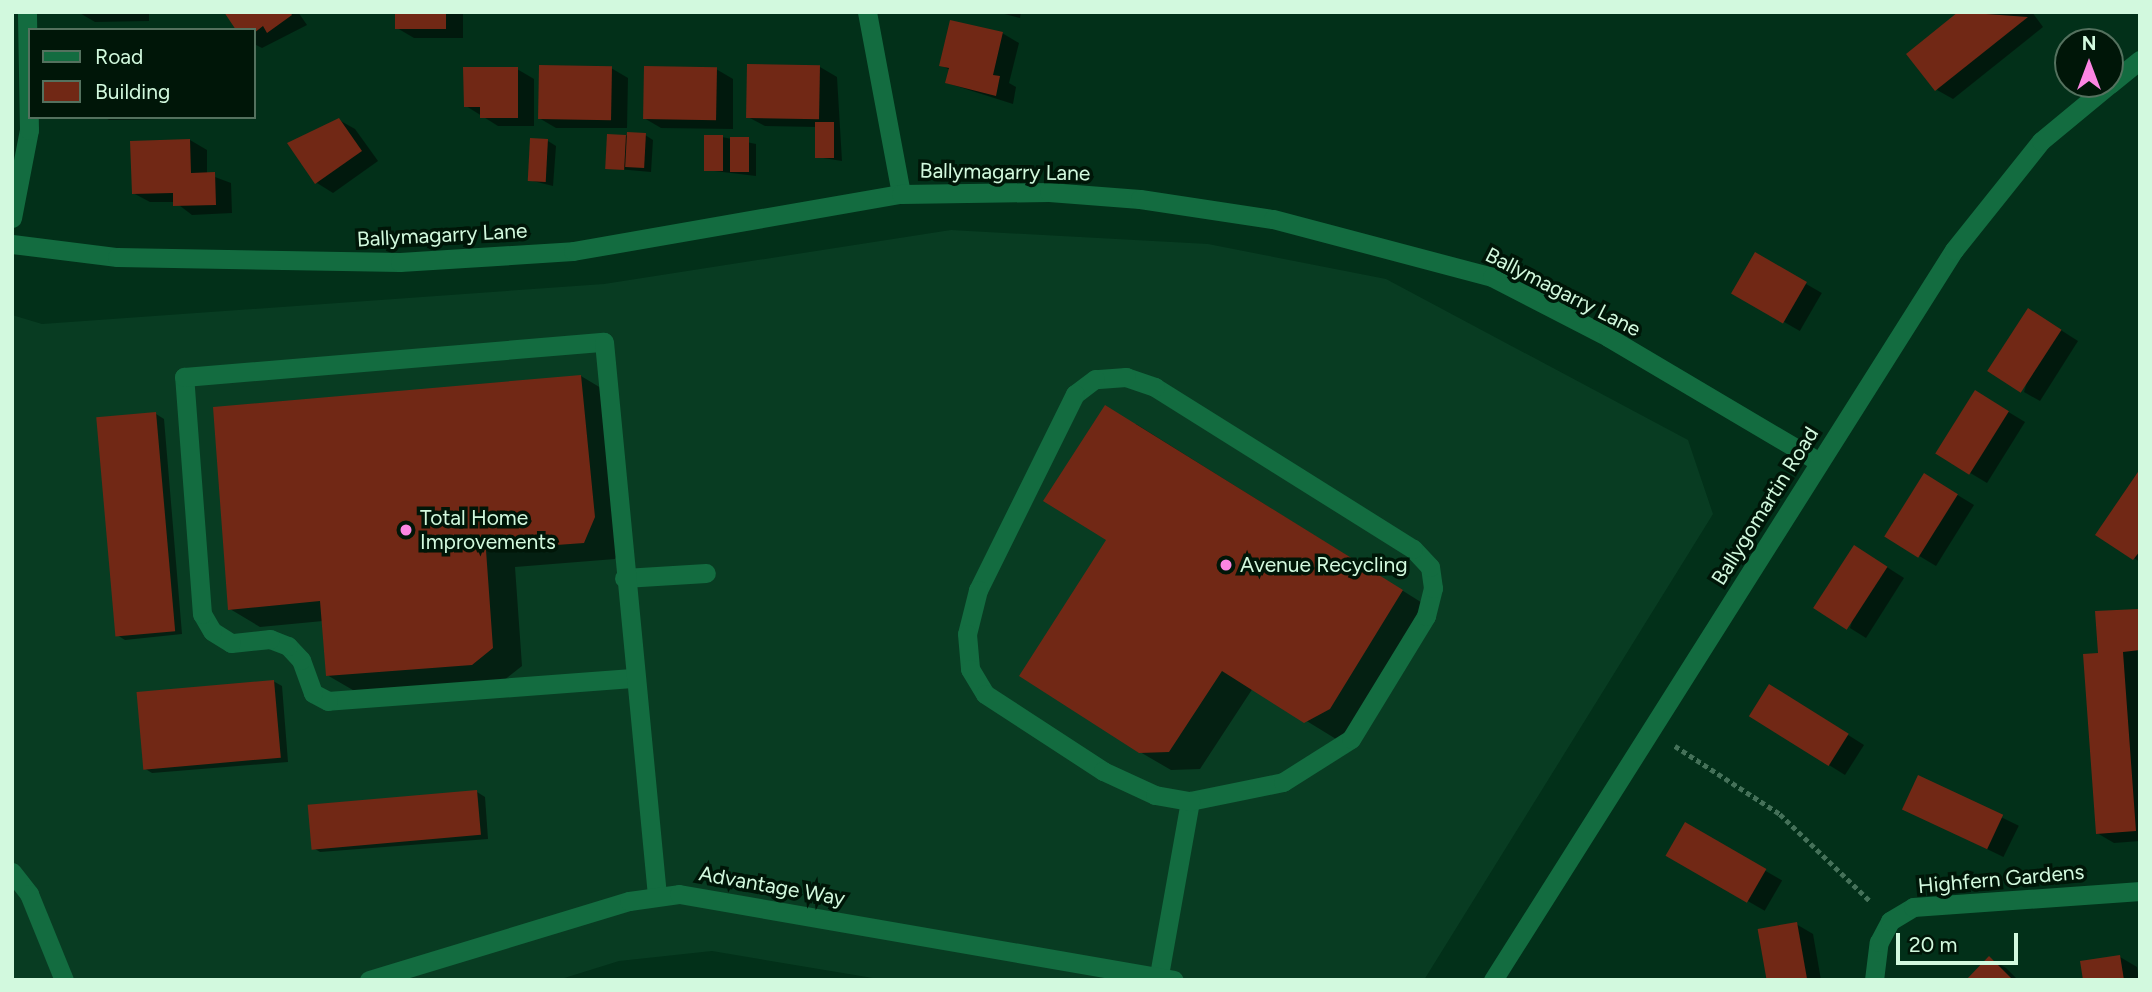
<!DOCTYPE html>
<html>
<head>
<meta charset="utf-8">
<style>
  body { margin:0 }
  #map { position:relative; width:2152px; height:992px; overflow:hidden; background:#023019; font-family:Figtree,sans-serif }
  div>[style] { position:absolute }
  .built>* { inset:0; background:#083c22 }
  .shadow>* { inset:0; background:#0007; transform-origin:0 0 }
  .building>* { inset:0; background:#712815; transform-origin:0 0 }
  .path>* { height:4.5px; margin-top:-2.25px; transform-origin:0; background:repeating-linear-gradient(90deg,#457159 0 5px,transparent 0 8.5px) }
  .service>* { height:19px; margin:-9.5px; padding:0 9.5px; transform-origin:9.5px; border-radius:9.5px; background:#136c40 }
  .minor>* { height:19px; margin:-9.5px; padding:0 9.5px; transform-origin:9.5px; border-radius:9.5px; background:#136c40 }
  .dots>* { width:19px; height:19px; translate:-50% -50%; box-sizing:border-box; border:4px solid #001608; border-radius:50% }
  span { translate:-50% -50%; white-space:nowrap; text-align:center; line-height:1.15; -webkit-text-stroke:7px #001608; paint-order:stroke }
  .street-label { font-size:21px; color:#d2f9de }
  .poi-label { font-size:21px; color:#d2f9de }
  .left { translate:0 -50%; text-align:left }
  .frame { position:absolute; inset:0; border:14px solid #d2f9de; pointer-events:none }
  .legend { position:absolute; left:28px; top:28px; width:228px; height:91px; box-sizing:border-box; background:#001608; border:2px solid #54715e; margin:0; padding:9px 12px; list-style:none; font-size:21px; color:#d2f9de }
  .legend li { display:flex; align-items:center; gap:14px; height:35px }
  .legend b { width:35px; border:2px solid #54715e }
  .north { position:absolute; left:2054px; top:28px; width:70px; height:70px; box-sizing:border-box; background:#001608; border:2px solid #54715e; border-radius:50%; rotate:0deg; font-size:19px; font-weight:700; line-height:28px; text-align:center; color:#d2f9de }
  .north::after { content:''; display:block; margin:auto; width:24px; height:32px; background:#fc86e3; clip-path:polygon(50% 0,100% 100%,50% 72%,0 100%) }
  .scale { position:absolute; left:1896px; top:933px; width:122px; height:32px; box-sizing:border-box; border:4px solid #d2f9de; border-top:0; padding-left:9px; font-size:21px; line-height:24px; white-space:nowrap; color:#d2f9de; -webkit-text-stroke:5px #001608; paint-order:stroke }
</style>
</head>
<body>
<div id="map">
  <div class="built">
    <div style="clip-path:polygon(951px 230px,1208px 244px,1386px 279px,1688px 440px,1713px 514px,1424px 980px,885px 980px,712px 951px,619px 961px,558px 980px,12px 980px,12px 315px,42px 324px,604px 284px)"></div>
  </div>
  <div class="shadow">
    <div style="clip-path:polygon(78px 12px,149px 12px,149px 21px,95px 22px)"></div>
    <div style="clip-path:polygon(226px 12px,298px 12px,307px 25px,262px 48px,254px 44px,254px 30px)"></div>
    <div style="clip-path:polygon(397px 12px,463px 12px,463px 38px,414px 38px,397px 28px)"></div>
    <div style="clip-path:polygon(997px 12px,1021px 12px,1020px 18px)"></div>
    <div style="clip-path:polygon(1961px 12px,2032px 12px,2043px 27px,1953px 99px,1937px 90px)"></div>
    <div style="clip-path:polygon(1002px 33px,1019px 43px,1009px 83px,1016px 87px,1013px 104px,947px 83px,950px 70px,941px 65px)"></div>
    <div style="clip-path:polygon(749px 66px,820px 67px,837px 77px,842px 161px,817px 157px,817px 127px,765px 126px,748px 117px)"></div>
    <div style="clip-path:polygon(611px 68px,628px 78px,627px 128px,556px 128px,539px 118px)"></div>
    <div style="clip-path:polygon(517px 69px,534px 79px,534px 126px,498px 126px,466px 106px)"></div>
    <div style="clip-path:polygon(716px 69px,733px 79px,733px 129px,661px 128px,644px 118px)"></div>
    <div style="clip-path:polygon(104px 117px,162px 117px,163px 119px,109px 120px)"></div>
    <div style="clip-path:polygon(339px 120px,355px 129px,378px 161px,333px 193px,317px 183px)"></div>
    <div style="clip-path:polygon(645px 135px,653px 140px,651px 172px,607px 168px,608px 136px)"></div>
    <div style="clip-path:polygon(722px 137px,756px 144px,756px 176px,706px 170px)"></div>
    <div style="clip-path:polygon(190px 140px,207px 150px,207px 174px,231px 183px,232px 213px,192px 215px,175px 202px,150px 202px,133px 193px,132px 142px)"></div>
    <div style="clip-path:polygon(548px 141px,556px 146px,553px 186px,529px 180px)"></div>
    <div style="left:1756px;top:255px;width:76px;height:44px;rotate:30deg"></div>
    <div style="clip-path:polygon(2045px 320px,2078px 341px,2040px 401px,2024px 392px)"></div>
    <div style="clip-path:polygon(581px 376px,611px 394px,625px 535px,615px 559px,515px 567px,522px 666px,503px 681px,358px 693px,327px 675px,323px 621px,260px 627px,230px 609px)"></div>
    <div style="clip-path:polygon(1992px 402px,2025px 422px,1987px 483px,1937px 453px)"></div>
    <div style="clip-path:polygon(156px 414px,164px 419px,182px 634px,125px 640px,117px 635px)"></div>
    <div style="clip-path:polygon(1136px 424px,1432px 609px,1360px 726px,1336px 739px,1253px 688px,1200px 769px,1171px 770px,1140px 752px,1108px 539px)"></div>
    <div style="clip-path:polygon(2140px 472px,2140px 562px,2097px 534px)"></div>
    <div style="clip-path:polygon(1941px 485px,1974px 505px,1936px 566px,1886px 536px)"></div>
    <div style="clip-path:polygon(1871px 557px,1904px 578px,1866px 638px,1850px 628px)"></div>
    <div style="clip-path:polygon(2137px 611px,2140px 841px,2114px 843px,2097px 833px,2100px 655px)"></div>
    <div style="clip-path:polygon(273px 681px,282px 686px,288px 762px,152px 773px,144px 768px)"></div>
    <div style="clip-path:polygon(1786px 696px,1864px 745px,1845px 775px,1829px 765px)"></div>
    <div style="left:1919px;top:777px;width:111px;height:35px;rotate:26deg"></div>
    <div style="clip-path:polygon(477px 792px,485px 797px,488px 839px,320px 852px,312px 847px)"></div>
    <div style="left:1686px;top:825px;width:111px;height:35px;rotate:30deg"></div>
    <div style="clip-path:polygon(1796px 924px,1813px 934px,1821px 980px,1768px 980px)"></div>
    <div style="clip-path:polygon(2120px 957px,2137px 967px,2139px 980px,2084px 980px)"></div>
    <div style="clip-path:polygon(1989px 958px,2006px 968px,2018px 980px,1968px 980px)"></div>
  </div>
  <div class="building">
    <div style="clip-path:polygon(224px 12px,290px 12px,292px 15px,267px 33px,263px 26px,254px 33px,236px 30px)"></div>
    <div style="left:395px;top:12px;width:51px;height:17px"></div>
    <div style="clip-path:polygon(1958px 12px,2028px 17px,1935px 91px,1906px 54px)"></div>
    <div style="clip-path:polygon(950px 20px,1003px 32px,993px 75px,1000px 76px,996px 96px,945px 83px,949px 68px,939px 66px)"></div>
    <div style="left:747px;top:64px;width:73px;height:54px;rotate:1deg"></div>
    <div style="left:539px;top:65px;width:73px;height:54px;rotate:1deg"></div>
    <div style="left:644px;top:66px;width:73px;height:53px;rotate:1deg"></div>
    <div style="clip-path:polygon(463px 67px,518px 67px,518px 118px,480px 118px,480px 107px,464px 107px)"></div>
    <div style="clip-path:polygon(339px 118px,362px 151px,315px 184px,287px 143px)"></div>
    <div style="left:815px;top:122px;width:19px;height:36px"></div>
    <div style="left:627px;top:132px;width:19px;height:35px;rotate:3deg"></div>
    <div style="left:607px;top:134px;width:19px;height:35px;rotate:3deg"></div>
    <div style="left:704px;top:135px;width:19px;height:36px"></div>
    <div style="left:730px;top:137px;width:19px;height:35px"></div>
    <div style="left:530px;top:138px;width:18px;height:43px;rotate:3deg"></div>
    <div style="clip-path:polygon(190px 139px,191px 173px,215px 172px,216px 205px,173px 206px,173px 193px,132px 194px,130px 141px)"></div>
    <div style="left:1755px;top:252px;width:60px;height:48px;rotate:30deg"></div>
    <div style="left:2028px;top:308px;width:40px;height:75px;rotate:33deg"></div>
    <div style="clip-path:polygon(581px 375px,595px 517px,584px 543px,486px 550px,493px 648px,472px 665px,326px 676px,320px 601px,228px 610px,213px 407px)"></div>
    <div style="left:1975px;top:390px;width:40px;height:75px;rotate:32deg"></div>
    <div style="clip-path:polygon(1105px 405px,1403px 590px,1330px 709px,1304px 723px,1222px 671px,1169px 752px,1139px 753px,1019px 676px,1106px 540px,1043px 501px)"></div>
    <div style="left:156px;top:412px;width:220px;height:60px;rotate:85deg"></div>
    <div style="clip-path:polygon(2140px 469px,2140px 551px,2133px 560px,2095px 535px)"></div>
    <div style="left:1924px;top:473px;width:40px;height:75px;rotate:32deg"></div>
    <div style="left:1854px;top:545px;width:40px;height:75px;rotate:33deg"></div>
    <div style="clip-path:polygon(2138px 609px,2140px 650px,2123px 652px,2136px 831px,2096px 834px,2083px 654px,2098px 653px,2095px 611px)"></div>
    <div style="left:274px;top:680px;width:78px;height:138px;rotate:85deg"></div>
    <div style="left:1769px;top:684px;width:94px;height:38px;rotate:32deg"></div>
    <div style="left:1918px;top:775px;width:94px;height:38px;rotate:25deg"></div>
    <div style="left:477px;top:790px;width:45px;height:170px;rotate:85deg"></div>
    <div style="left:1685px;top:822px;width:94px;height:39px;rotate:30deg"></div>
    <div style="left:1797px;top:922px;width:59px;height:40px;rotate:80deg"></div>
    <div style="clip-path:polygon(2120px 955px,2124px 980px,2083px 980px,2080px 961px)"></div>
    <div style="clip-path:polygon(1989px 956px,2013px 980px,1966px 980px)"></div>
  </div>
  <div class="path">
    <div style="left:1675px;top:746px;width:125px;rotate:32.9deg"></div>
    <div style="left:1780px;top:814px;width:125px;rotate:44deg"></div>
  </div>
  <div class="service">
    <div style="left:624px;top:578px;width:82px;rotate:-3.5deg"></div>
    <div style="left:632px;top:678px;width:305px;rotate:175.7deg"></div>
    <div style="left:328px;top:701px;width:17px;rotate:-152deg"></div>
    <div style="left:313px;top:693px;width:35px;rotate:-110deg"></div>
    <div style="left:301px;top:660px;width:19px;rotate:-133deg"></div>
    <div style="left:288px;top:646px;width:19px;rotate:-159deg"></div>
    <div style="left:270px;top:639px;width:39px;rotate:174deg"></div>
    <div style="left:231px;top:643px;width:22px;rotate:-148deg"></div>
    <div style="left:212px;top:631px;width:20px;rotate:-120deg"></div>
    <div style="left:202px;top:614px;width:238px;rotate:-94.3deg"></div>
    <div style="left:184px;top:377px;width:421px;rotate:-4.8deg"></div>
    <div style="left:604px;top:342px;width:556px;rotate:84.53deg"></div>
    <div style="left:12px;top:872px;width:28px;rotate:52deg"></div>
    <div style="left:29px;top:894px;width:93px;rotate:67.9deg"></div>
    <div style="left:1159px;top:975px;width:177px;rotate:-79.9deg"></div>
    <div style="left:1190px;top:801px;width:95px;rotate:-11.5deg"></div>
    <div style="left:1283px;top:782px;width:80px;rotate:-32.3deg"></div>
    <div style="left:1351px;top:739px;width:144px;rotate:-58.6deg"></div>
    <div style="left:1426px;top:616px;width:29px;rotate:-76deg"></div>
    <div style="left:1433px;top:588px;width:21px;rotate:-98deg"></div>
    <div style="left:1430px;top:567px;width:25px;rotate:-133deg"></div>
    <div style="left:1413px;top:549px;width:305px;rotate:-147.9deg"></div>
    <div style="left:1155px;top:387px;width:31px;rotate:-161deg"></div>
    <div style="left:1126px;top:377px;width:31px;rotate:176deg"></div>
    <div style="left:1095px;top:379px;width:25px;rotate:143deg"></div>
    <div style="left:1075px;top:394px;width:219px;rotate:116.3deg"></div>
    <div style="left:978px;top:590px;width:45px;rotate:104deg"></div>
    <div style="left:967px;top:634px;width:35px;rotate:85deg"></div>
    <div style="left:970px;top:669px;width:29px;rotate:59deg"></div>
    <div style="left:985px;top:694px;width:141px;rotate:33.1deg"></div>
    <div style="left:1103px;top:771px;width:57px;rotate:24.8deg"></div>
    <div style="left:1155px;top:795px;width:36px;rotate:10deg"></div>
  </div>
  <div class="minor">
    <div style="left:867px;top:12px;width:185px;rotate:79.4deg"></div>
    <div style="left:2110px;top:84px;width:38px;rotate:-39deg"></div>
    <div style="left:12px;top:218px;width:90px;rotate:-79.1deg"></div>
    <div style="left:29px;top:130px;width:118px;rotate:-91deg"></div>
    <div style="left:12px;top:244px;width:106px;rotate:7.1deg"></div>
    <div style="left:117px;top:257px;width:283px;rotate:1deg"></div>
    <div style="left:400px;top:262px;width:173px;rotate:-3.6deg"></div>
    <div style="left:573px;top:251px;width:333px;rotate:-9.9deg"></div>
    <div style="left:901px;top:194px;width:148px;rotate:-0.8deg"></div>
    <div style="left:1049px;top:192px;width:91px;rotate:4.4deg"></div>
    <div style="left:1140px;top:199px;width:134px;rotate:8.6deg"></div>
    <div style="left:1273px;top:219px;width:227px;rotate:14.8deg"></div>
    <div style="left:1492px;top:277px;width:131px;rotate:27.3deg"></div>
    <div style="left:1608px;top:337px;width:245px;rotate:30.6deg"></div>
    <div style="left:369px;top:980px;width:272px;rotate:-16.9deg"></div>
    <div style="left:629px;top:901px;width:50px;rotate:-8deg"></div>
    <div style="left:679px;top:894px;width:502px;rotate:9.86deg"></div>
    <div style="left:1493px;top:980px;width:863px;rotate:-57.73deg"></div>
    <div style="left:1954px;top:250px;width:139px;rotate:-51.4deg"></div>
    <div style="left:2041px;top:141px;width:89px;rotate:-39.6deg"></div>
    <div style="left:1874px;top:980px;width:38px;rotate:-83deg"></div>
    <div style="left:1879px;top:942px;width:24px;rotate:-62deg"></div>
    <div style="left:1890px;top:921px;width:27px;rotate:-31deg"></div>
    <div style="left:1913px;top:907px;width:228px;rotate:-4deg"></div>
  </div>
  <div class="dots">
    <div style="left:406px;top:530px;background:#fc86e3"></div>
    <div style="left:1226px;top:565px;background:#fc86e3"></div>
  </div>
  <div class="street-label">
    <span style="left:1005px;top:172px;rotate:1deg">Ballymagarry Lane</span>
    <span style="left:442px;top:235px;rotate:-3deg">Ballymagarry Lane</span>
    <span style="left:1563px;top:292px;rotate:27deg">Ballymagarry Lane</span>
    <span style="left:1765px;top:506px;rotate:-58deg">Ballygomartin Road</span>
    <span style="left:2001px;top:879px;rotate:-5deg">Highfern Gardens</span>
    <span style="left:772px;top:886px;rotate:10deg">Advantage Way</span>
  </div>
  <div class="poi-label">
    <span class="left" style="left:420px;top:530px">Total Home<br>Improvements</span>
    <span class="left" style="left:1240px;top:565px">Avenue Recycling</span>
  </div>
  <div class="frame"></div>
  <ul class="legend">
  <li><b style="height:9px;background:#136c40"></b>Road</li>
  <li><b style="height:19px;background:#712815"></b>Building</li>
  </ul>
  <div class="north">N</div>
  <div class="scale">20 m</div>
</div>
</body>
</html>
